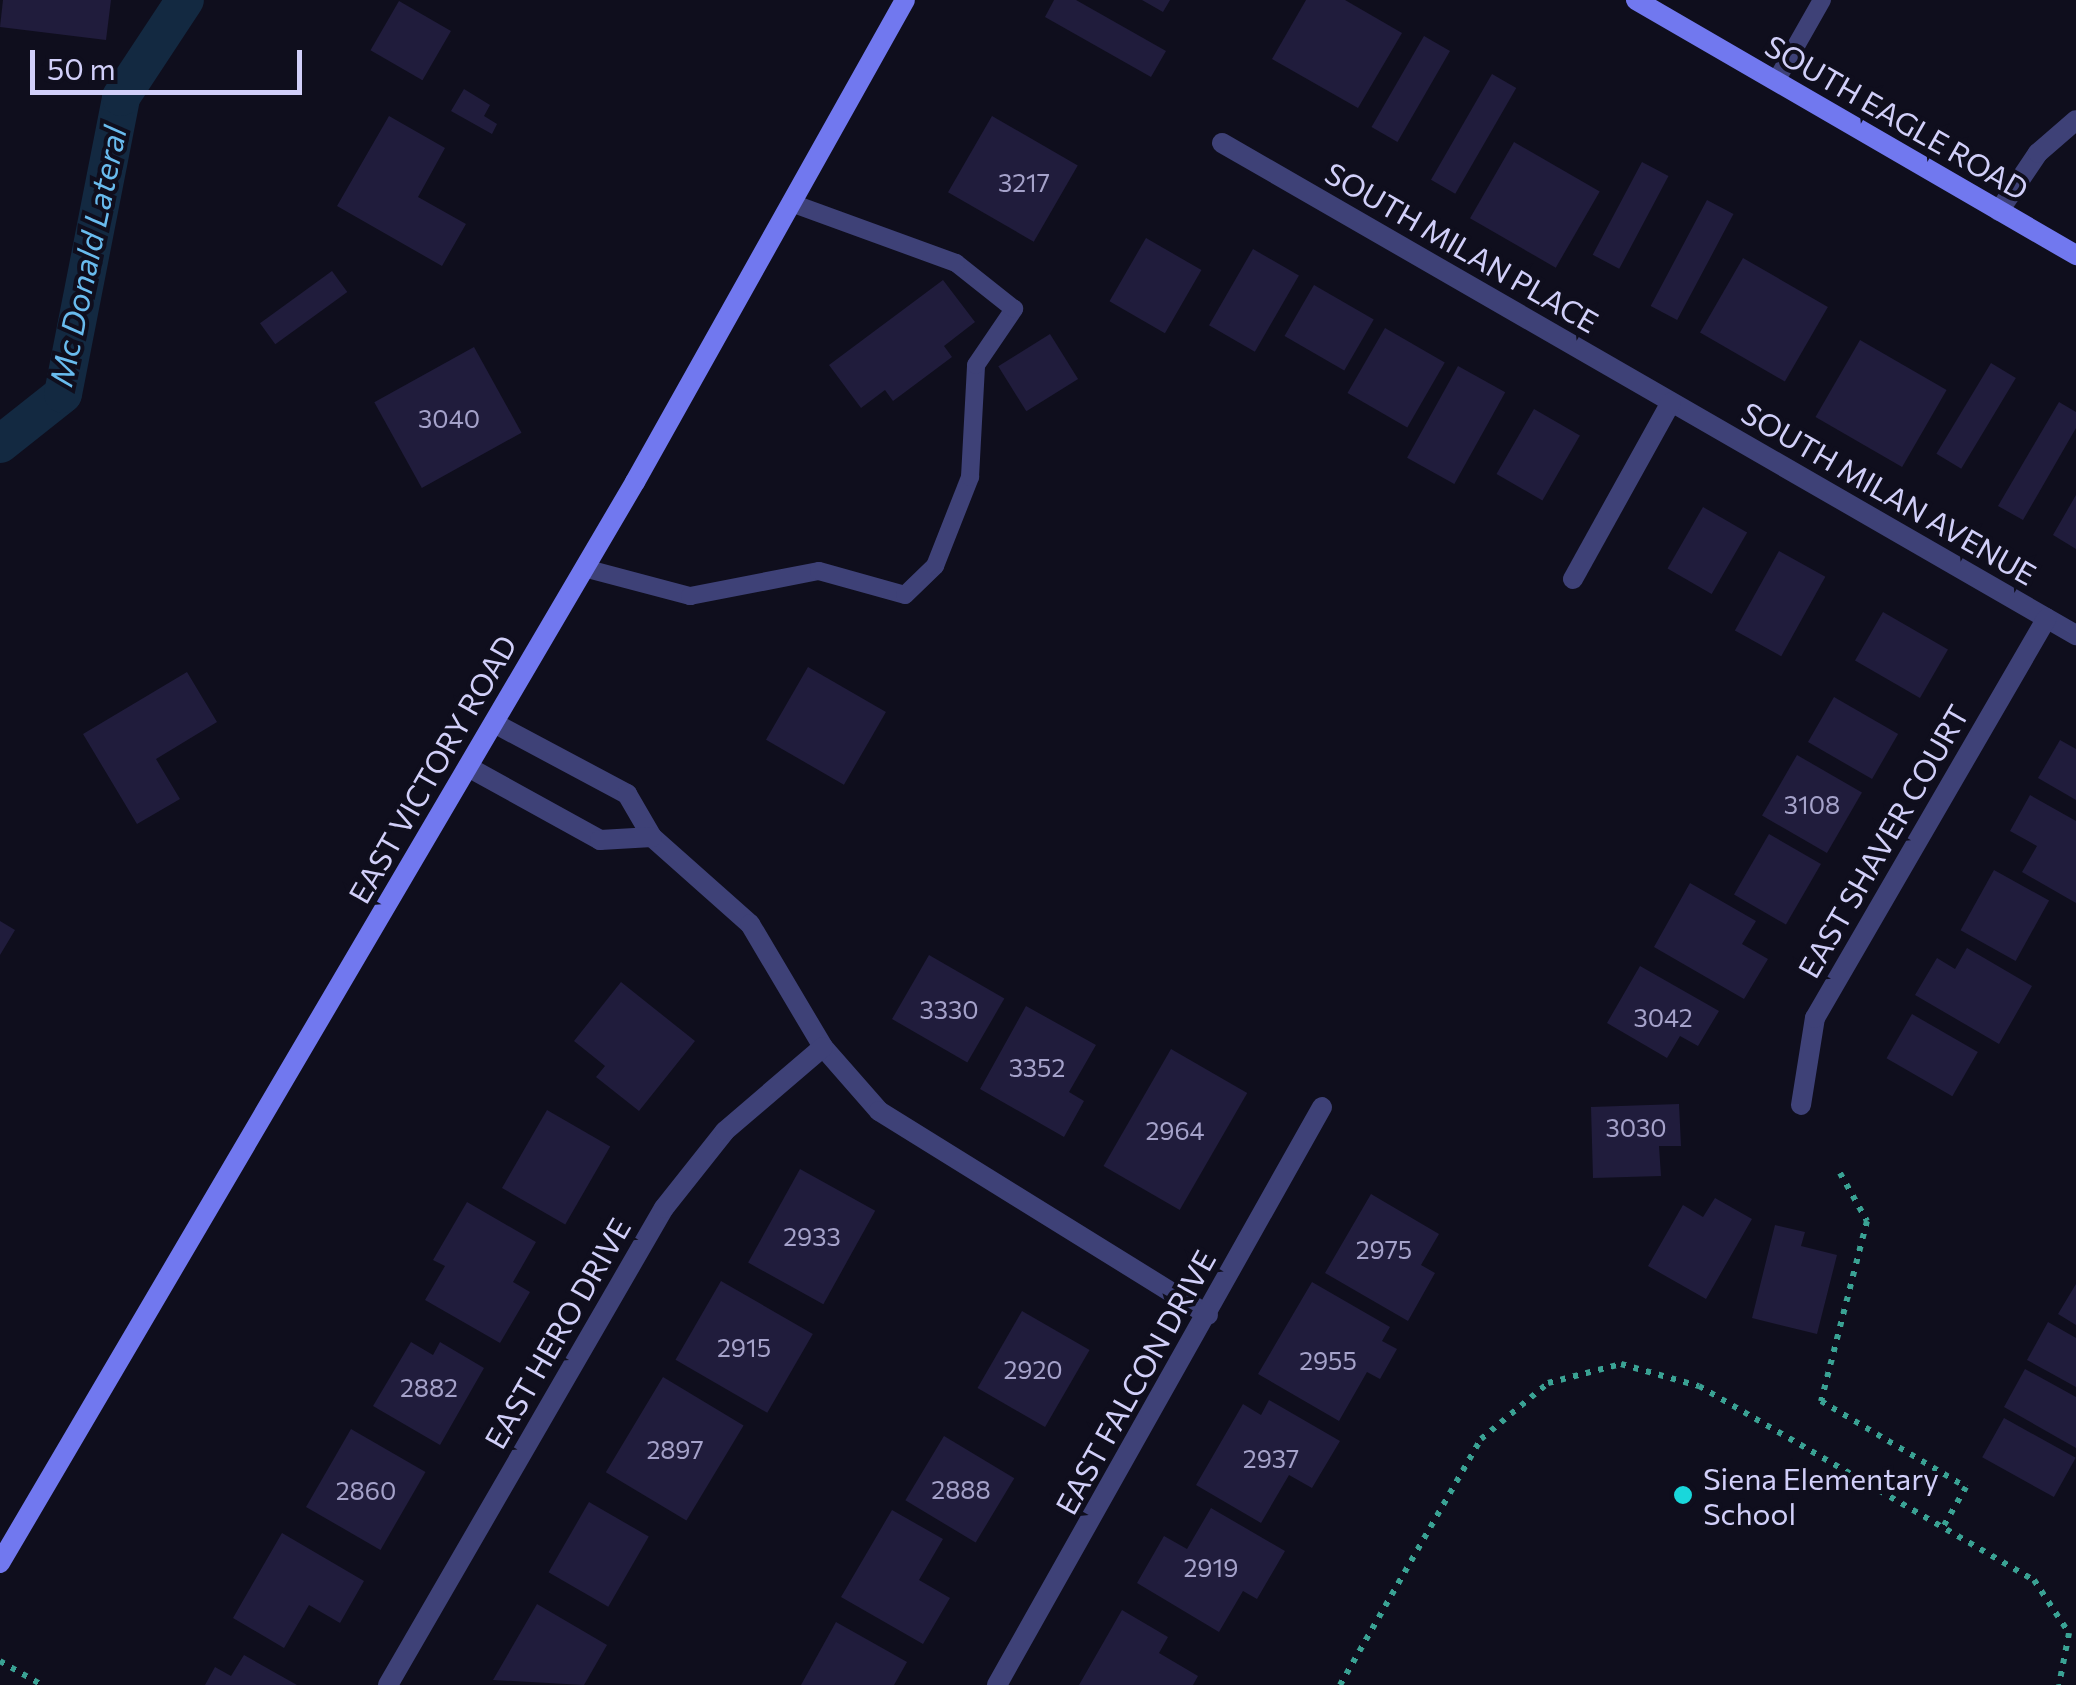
<!DOCTYPE html>
<html>
<head>
<meta charset="utf-8">
<style>
  body { margin:0 }
  #map { position:relative; width:2076px; height:1685px; overflow:hidden; background:#0f0e1d; font-family:Commissioner,sans-serif }
  div>[style] { position:absolute }
  .canal>* { height:38px; margin:-19px; padding:0 19px; transform-origin:19px; border-radius:19px; background:#132941 }
  .building>* { inset:0; background:#201c3c; transform-origin:0 0 }
  .path>* { height:6px; margin-top:-3px; transform-origin:0; background:repeating-linear-gradient(90deg,#3aa294 0 5px,transparent 0 13px) }
  .lane>* { height:18px; margin:-9px; padding:0 9px; transform-origin:9px; border-radius:9px; background:#3e4177 }
  .street>* { height:20px; margin:-10px; padding:0 10px; transform-origin:10px; border-radius:10px; background:#3e4177 }
  .secondary>* { height:20px; margin:-10px; padding:0 10px; transform-origin:10px; border-radius:10px; background:#7178ef }
  .dots>* { width:28px; height:28px; translate:-50% -50%; box-sizing:border-box; border:5px solid #0f0e1d; border-radius:50% }
  span { translate:-50% -50%; white-space:nowrap; text-align:center; line-height:1.15; -webkit-text-stroke:8px #0f0e1d; paint-order:stroke }
  .number-label { font-size:25px; color:#a5a2ca }
  .number-label span { -webkit-text-stroke-width:0 }
  .street-label { font-size:30px; color:#d1cff9 }
  .poi-label { font-size:30px; color:#d1cff9 }
  .left { translate:0 -50%; text-align:left }
  .water-label { font-size:32px; color:#69bbee; font-style:italic }
  .scale { position:absolute; left:30px; top:50px; width:272px; height:45px; box-sizing:border-box; border:5px solid #d1cff9; border-top:0; padding-left:12px; font-size:30px; line-height:35px; white-space:nowrap; color:#d1cff9; -webkit-text-stroke:8px #0f0e1d; paint-order:stroke }
</style>
</head>
<body>
<div id="map">
  <div class="canal">
    <div style="left:0;top:444px;width:80px;rotate:-38.4deg"></div>
    <div style="left:63px;top:394px;width:303px;rotate:-78.9deg"></div>
    <div style="left:121px;top:97px;width:116px;rotate:-56.6deg"></div>
  </div>
  <div class="building">
    <div style="clip-path:polygon(3px 0,111px 0,106px 40px,0 27px)"></div>
    <div style="clip-path:polygon(1054px 0,1076px 0,1166px 51px,1151px 77px,1045px 17px)"></div>
    <div style="clip-path:polygon(1142px 0,1170px 0,1163px 12px)"></div>
    <div style="clip-path:polygon(1306px 0,1345px 0,1402px 33px,1358px 108px,1272px 59px)"></div>
    <div style="left:399px;top:1px;width:60px;height:57px;rotate:30deg"></div>
    <div style="left:1424px;top:36px;width:30px;height:105px;rotate:30deg"></div>
    <div style="left:1492px;top:74px;width:28px;height:122px;rotate:30deg"></div>
    <div style="clip-path:polygon(464px 89px,490px 105px,484px 116px,497px 124px,492px 134px,451px 111px)"></div>
    <div style="clip-path:polygon(389px 116px,445px 148px,418px 197px,466px 224px,442px 266px,337px 206px)"></div>
    <div style="left:992px;top:116px;width:99px;height:88px;rotate:30deg"></div>
    <div style="left:1514px;top:142px;width:99px;height:88px;rotate:30deg"></div>
    <div style="left:1642px;top:162px;width:30px;height:105px;rotate:28deg"></div>
    <div style="left:1707px;top:200px;width:30px;height:120px;rotate:28deg"></div>
    <div style="left:1146px;top:238px;width:64px;height:73px;rotate:30deg"></div>
    <div style="left:1253px;top:249px;width:53px;height:88px;rotate:30deg"></div>
    <div style="left:1743px;top:258px;width:98px;height:86px;rotate:30deg"></div>
    <div style="left:332px;top:271px;width:26px;height:89px;rotate:54deg"></div>
    <div style="clip-path:polygon(943px 280px,975px 322px,944px 346px,952px 357px,893px 401px,885px 390px,861px 408px,829px 365px)"></div>
    <div style="left:1314px;top:285px;width:69px;height:59px;rotate:30deg"></div>
    <div style="left:1385px;top:328px;width:69px;height:75px;rotate:30deg"></div>
    <div style="left:1050px;top:334px;width:53px;height:61px;rotate:58deg"></div>
    <div style="left:1860px;top:340px;width:100px;height:89px;rotate:30deg"></div>
    <div style="left:474px;top:347px;width:98px;height:114px;rotate:61deg"></div>
    <div style="left:1991px;top:363px;width:29px;height:106px;rotate:31deg"></div>
    <div style="left:1458px;top:366px;width:54px;height:105px;rotate:29deg"></div>
    <div style="clip-path:polygon(2059px 402px,2076px 412px,2076px 428px,2023px 520px,1998px 506px)"></div>
    <div style="left:1534px;top:409px;width:53px;height:75px;rotate:30deg"></div>
    <div style="clip-path:polygon(2076px 495px,2076px 549px,2053px 535px)"></div>
    <div style="left:1703px;top:507px;width:51px;height:71px;rotate:30deg"></div>
    <div style="left:1779px;top:551px;width:53px;height:91px;rotate:29deg"></div>
    <div style="left:1883px;top:612px;width:75px;height:56px;rotate:30deg"></div>
    <div style="left:808px;top:667px;width:90px;height:84px;rotate:30deg"></div>
    <div style="clip-path:polygon(187px 672px,217px 722px,156px 759px,180px 799px,137px 824px,83px 734px)"></div>
    <div style="left:1834px;top:697px;width:74px;height:52px;rotate:30deg"></div>
    <div style="clip-path:polygon(2060px 740px,2076px 749px,2076px 800px,2038px 778px)"></div>
    <div style="left:1797px;top:755px;width:75px;height:70px;rotate:30deg"></div>
    <div style="clip-path:polygon(2030px 795px,2076px 821px,2076px 903px,2022px 872px,2037px 846px,2010px 831px)"></div>
    <div style="left:1769px;top:834px;width:60px;height:70px;rotate:30deg"></div>
    <div style="left:1994px;top:870px;width:63px;height:69px;rotate:29deg"></div>
    <div style="clip-path:polygon(1690px 883px,1756px 921px,1742px 944px,1768px 959px,1744px 999px,1654px 947px)"></div>
    <div style="clip-path:polygon(0 921px,15px 930px,0 955px)"></div>
    <div style="clip-path:polygon(1967px 948px,2032px 986px,1999px 1044px,1915px 995px,1937px 958px,1955px 969px)"></div>
    <div style="left:929px;top:955px;width:87px;height:74px;rotate:30deg"></div>
    <div style="clip-path:polygon(1640px 966px,1719px 1011px,1698px 1046px,1680px 1036px,1667px 1058px,1607px 1023px)"></div>
    <div style="clip-path:polygon(621px 982px,695px 1041px,639px 1111px,596px 1077px,605px 1066px,574px 1041px)"></div>
    <div style="clip-path:polygon(1026px 1006px,1096px 1045px,1069px 1092px,1084px 1101px,1064px 1137px,980px 1089px)"></div>
    <div style="left:1912px;top:1014px;width:76px;height:51px;rotate:30deg"></div>
    <div style="left:1171px;top:1049px;width:88px;height:135px;rotate:30deg"></div>
    <div style="clip-path:polygon(1679px 1104px,1681px 1146px,1659px 1146px,1661px 1176px,1593px 1178px,1591px 1107px)"></div>
    <div style="left:547px;top:1110px;width:73px;height:90px;rotate:30deg"></div>
    <div style="left:800px;top:1169px;width:86px;height:107px;rotate:29deg"></div>
    <div style="clip-path:polygon(1371px 1194px,1439px 1234px,1421px 1265px,1435px 1273px,1408px 1321px,1325px 1273px)"></div>
    <div style="clip-path:polygon(1715px 1198px,1752px 1219px,1706px 1299px,1648px 1266px,1683px 1205px,1703px 1217px)"></div>
    <div style="clip-path:polygon(467px 1202px,536px 1242px,513px 1282px,530px 1292px,500px 1343px,425px 1300px,445px 1266px,433px 1260px)"></div>
    <div style="clip-path:polygon(1775px 1225px,1805px 1232px,1801px 1246px,1837px 1255px,1817px 1334px,1752px 1318px)"></div>
    <div style="left:721px;top:1281px;width:106px;height:91px;rotate:30deg"></div>
    <div style="clip-path:polygon(1312px 1282px,1390px 1327px,1382px 1341px,1397px 1349px,1380px 1379px,1367px 1372px,1339px 1421px,1258px 1374px)"></div>
    <div style="clip-path:polygon(2076px 1284px,2076px 1325px,2058px 1314px)"></div>
    <div style="left:1022px;top:1311px;width:78px;height:89px;rotate:30deg"></div>
    <div style="clip-path:polygon(2048px 1322px,2076px 1338px,2076px 1387px,2027px 1360px)"></div>
    <div style="clip-path:polygon(411px 1342px,433px 1355px,440px 1342px,484px 1368px,440px 1445px,373px 1406px)"></div>
    <div style="clip-path:polygon(2025px 1369px,2076px 1397px,2076px 1448px,2004px 1407px)"></div>
    <div style="left:663px;top:1377px;width:94px;height:111px;rotate:31deg"></div>
    <div style="clip-path:polygon(1269px 1400px,1340px 1441px,1312px 1488px,1289px 1475px,1261px 1523px,1196px 1485px,1243px 1404px,1261px 1415px)"></div>
    <div style="left:2004px;top:1418px;width:82px;height:45px;rotate:29deg"></div>
    <div style="left:351px;top:1429px;width:86px;height:90px;rotate:30deg"></div>
    <div style="left:944px;top:1436px;width:82px;height:75px;rotate:31deg"></div>
    <div style="left:589px;top:1502px;width:69px;height:81px;rotate:30deg"></div>
    <div style="clip-path:polygon(1211px 1508px,1285px 1551px,1257px 1599px,1243px 1591px,1219px 1632px,1137px 1583px,1164px 1536px,1187px 1549px)"></div>
    <div style="clip-path:polygon(892px 1510px,943px 1539px,919px 1580px,950px 1598px,923px 1644px,841px 1597px)"></div>
    <div style="clip-path:polygon(282px 1533px,364px 1581px,340px 1623px,309px 1605px,284px 1648px,233px 1618px)"></div>
    <div style="clip-path:polygon(537px 1604px,607px 1645px,584px 1685px,493px 1680px)"></div>
    <div style="clip-path:polygon(1122px 1610px,1168px 1637px,1159px 1653px,1198px 1676px,1193px 1685px,1079px 1685px)"></div>
    <div style="clip-path:polygon(836px 1622px,907px 1662px,894px 1685px,801px 1685px)"></div>
    <div style="clip-path:polygon(244px 1655px,297px 1685px,205px 1685px,215px 1667px,231px 1676px)"></div>
  </div>
  <div class="path">
    <div style="left:1840px;top:1173px;width:55px;rotate:60.6deg"></div>
    <div style="left:1867px;top:1221px;width:186px;rotate:104.3deg"></div>
    <div style="left:1821px;top:1401px;width:169px;rotate:30.7deg"></div>
    <div style="left:1966px;top:1487px;width:46px;rotate:119.9deg"></div>
    <div style="left:0;top:1661px;width:48px;rotate:29.7deg"></div>
    <div style="left:1340px;top:1685px;width:284px;rotate:-60.2deg"></div>
    <div style="left:1481px;top:1439px;width:87px;rotate:-39.9deg"></div>
    <div style="left:1548px;top:1383px;width:75px;rotate:-14.6deg"></div>
    <div style="left:1621px;top:1364px;width:81px;rotate:15.8deg"></div>
    <div style="left:1699px;top:1386px;width:387px;rotate:30.1deg"></div>
    <div style="left:2034px;top:1580px;width:64px;rotate:56.6deg"></div>
    <div style="left:2069px;top:1633px;width:53px;rotate:100.9deg"></div>
  </div>
  <div class="lane">
    <div style="left:1776px;top:81px;width:93px;rotate:-60.4deg"></div>
    <div style="left:584px;top:568px;width:110px;rotate:14.8deg"></div>
    <div style="left:690px;top:596px;width:131px;rotate:-11deg"></div>
    <div style="left:819px;top:571px;width:89px;rotate:15.6deg"></div>
    <div style="left:905px;top:595px;width:42px;rotate:-44deg"></div>
    <div style="left:935px;top:566px;width:96px;rotate:-68.5deg"></div>
    <div style="left:970px;top:477px;width:112px;rotate:-86.9deg"></div>
    <div style="left:976px;top:365px;width:68px;rotate:-55.8deg"></div>
    <div style="left:1014px;top:309px;width:74px;rotate:-141.6deg"></div>
    <div style="left:956px;top:263px;width:176px;rotate:-160deg"></div>
  </div>
  <div class="street">
    <div style="left:1222px;top:143px;width:986px;rotate:29.95deg"></div>
    <div style="left:1999px;top:211px;width:70px;rotate:-56.1deg"></div>
    <div style="left:2038px;top:153px;width:50px;rotate:-41deg"></div>
    <div style="left:1573px;top:579px;width:202px;rotate:-61deg"></div>
    <div style="left:494px;top:723px;width:151px;rotate:28.1deg"></div>
    <div style="left:627px;top:794px;width:50px;rotate:59.8deg"></div>
    <div style="left:652px;top:837px;width:131px;rotate:41.6deg"></div>
    <div style="left:750px;top:924px;width:143px;rotate:59.3deg"></div>
    <div style="left:823px;top:1047px;width:85px;rotate:48.8deg"></div>
    <div style="left:879px;top:1111px;width:387px;rotate:31.8deg"></div>
    <div style="left:468px;top:767px;width:151px;rotate:28.9deg"></div>
    <div style="left:600px;top:840px;width:52px;rotate:-3.3deg"></div>
    <div style="left:1801px;top:1105px;width:88px;rotate:-80.9deg"></div>
    <div style="left:1815px;top:1018px;width:462px;rotate:-59.9deg"></div>
    <div style="left:388px;top:1685px;width:551px;rotate:-59.95deg"></div>
    <div style="left:664px;top:1208px;width:98px;rotate:-51.6deg"></div>
    <div style="left:725px;top:1131px;width:129px;rotate:-40.6deg"></div>
    <div style="left:997px;top:1685px;width:663px;rotate:-60.65deg"></div>
  </div>
  <div class="secondary">
    <div style="left:1636px;top:0;width:509px;rotate:30.09deg"></div>
    <div style="left:0;top:1563px;width:1254px;rotate:-59.57deg"></div>
    <div style="left:635px;top:482px;width:552px;rotate:-60.74deg"></div>
  </div>
  <div class="dots">
    <div style="left:1683px;top:1495px;background:#19d7db"></div>
  </div>
  <div class="number-label">
    <span style="left:1024px;top:182px">3217</span>
    <span style="left:449px;top:418px">3040</span>
    <span style="left:1812px;top:804px">3108</span>
    <span style="left:949px;top:1009px">3330</span>
    <span style="left:1663px;top:1017px">3042</span>
    <span style="left:1037px;top:1067px">3352</span>
    <span style="left:1636px;top:1127px">3030</span>
    <span style="left:1175px;top:1130px">2964</span>
    <span style="left:812px;top:1236px">2933</span>
    <span style="left:1384px;top:1249px">2975</span>
    <span style="left:744px;top:1347px">2915</span>
    <span style="left:1328px;top:1360px">2955</span>
    <span style="left:1033px;top:1369px">2920</span>
    <span style="left:429px;top:1387px">2882</span>
    <span style="left:675px;top:1449px">2897</span>
    <span style="left:1271px;top:1458px">2937</span>
    <span style="left:961px;top:1489px">2888</span>
    <span style="left:366px;top:1490px">2860</span>
    <span style="left:1211px;top:1567px">2919</span>
  </div>
  <div class="street-label">
    <span style="left:1897px;top:117px;rotate:30deg">SOUTH EAGLE ROAD</span>
    <span style="left:1462px;top:247px;rotate:30deg">SOUTH MILAN PLACE</span>
    <span style="left:1889px;top:493px;rotate:30deg">SOUTH MILAN AVENUE</span>
    <span style="left:432px;top:769px;rotate:-60deg">EAST VICTORY ROAD</span>
    <span style="left:1883px;top:841px;rotate:-60deg">EAST SHAVER COURT</span>
    <span style="left:557px;top:1333px;rotate:-60deg">EAST HERO DRIVE</span>
    <span style="left:1135px;top:1382px;rotate:-61deg">EAST FALCON DRIVE</span>
  </div>
  <div class="poi-label">
    <span class="left" style="left:1703px;top:1495px">Siena Elementary<br>School</span>
  </div>
  <div class="water-label">
    <span style="left:87px;top:256px;rotate:-78deg">Mc Donald Lateral</span>
  </div>
  <div class="scale">50 m</div>
</div>
</body>
</html>
